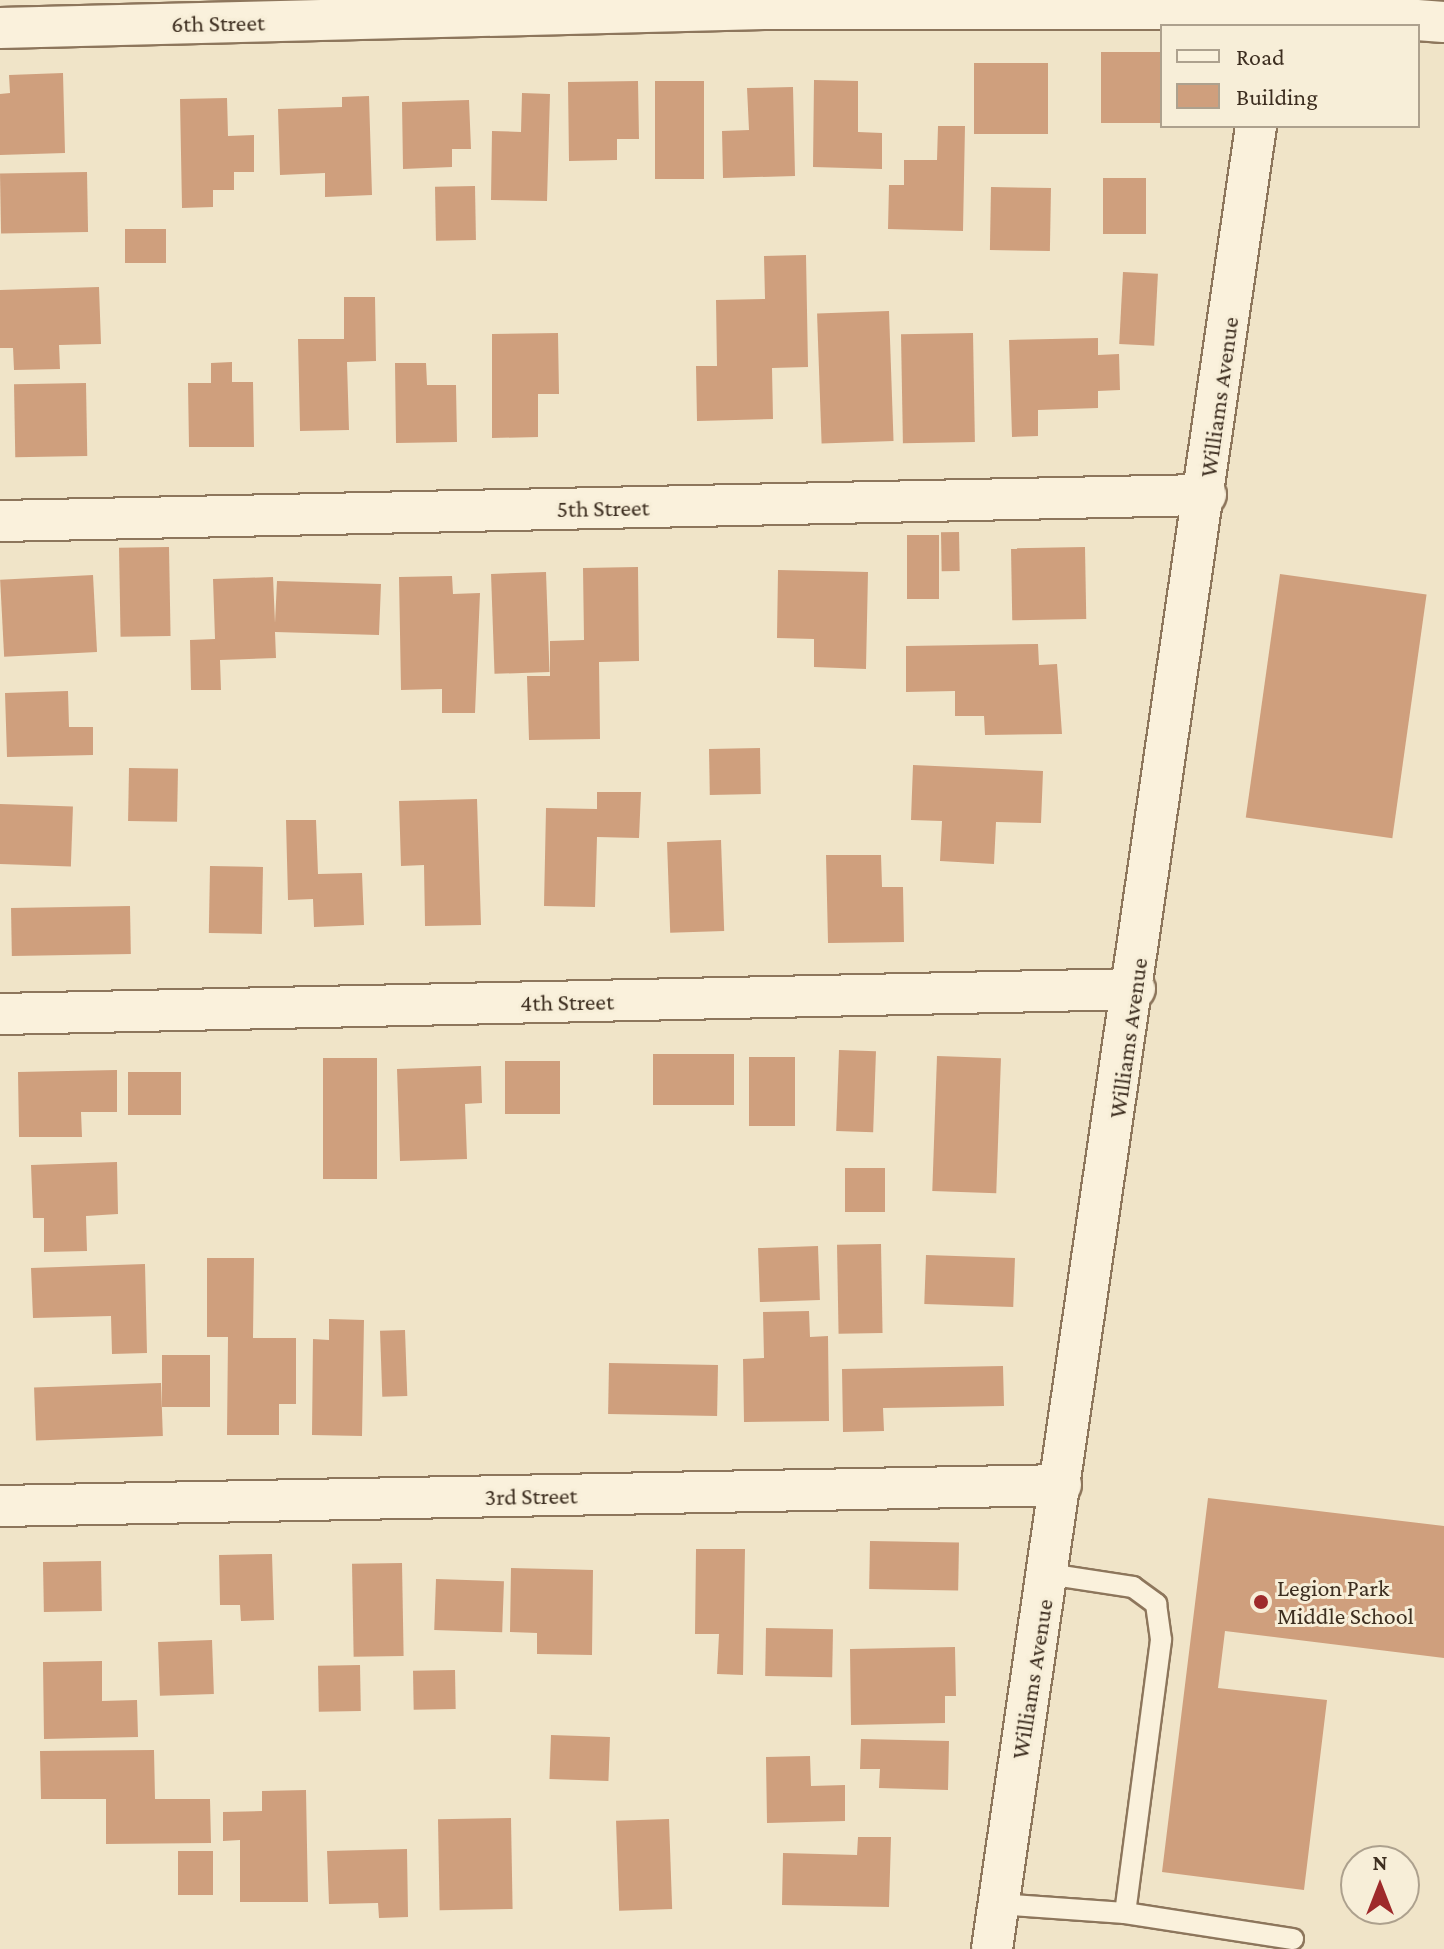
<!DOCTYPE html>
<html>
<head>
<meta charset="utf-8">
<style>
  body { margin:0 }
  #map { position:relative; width:1444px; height:1949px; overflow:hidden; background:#f0e4c8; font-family:"Crimson Pro",serif }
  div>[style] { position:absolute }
  .building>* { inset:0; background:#cf9f7d; transform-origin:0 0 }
  .roads { filter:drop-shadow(2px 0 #8d765c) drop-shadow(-2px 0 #8d765c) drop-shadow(0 2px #8d765c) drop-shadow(0 -2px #8d765c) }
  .lane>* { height:20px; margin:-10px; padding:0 10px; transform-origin:10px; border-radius:10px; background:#faf1dc }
  .street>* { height:40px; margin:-20px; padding:0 20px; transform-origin:20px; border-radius:20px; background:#faf1dc }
  .dots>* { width:22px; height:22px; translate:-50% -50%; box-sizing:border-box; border:4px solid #f7eed8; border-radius:50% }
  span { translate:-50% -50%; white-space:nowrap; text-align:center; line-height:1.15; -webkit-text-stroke:6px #f7eed8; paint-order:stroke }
  .street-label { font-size:24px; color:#3d2e20 }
  .poi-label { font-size:24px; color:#3d2e20 }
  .left { translate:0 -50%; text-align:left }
  .legend { position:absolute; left:1160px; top:24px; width:260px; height:104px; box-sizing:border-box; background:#f7eed8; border:2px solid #ada18e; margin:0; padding:10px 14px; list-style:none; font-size:24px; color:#3d2e20 }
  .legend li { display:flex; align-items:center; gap:16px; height:40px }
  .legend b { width:40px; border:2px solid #ada18e }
  .north { position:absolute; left:1340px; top:1845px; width:80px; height:80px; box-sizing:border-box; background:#f7eed8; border:2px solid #ada18e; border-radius:50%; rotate:0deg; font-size:22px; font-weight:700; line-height:32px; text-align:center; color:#3d2e20 }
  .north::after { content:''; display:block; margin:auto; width:28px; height:36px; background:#9e2a2b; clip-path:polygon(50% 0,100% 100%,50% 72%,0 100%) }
</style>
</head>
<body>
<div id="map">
  <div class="building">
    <div style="left:1101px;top:52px;width:61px;height:71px"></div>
    <div style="left:974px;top:63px;width:74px;height:71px"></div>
    <div style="clip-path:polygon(63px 73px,65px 153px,0 155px,0 94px,10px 93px,9px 75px)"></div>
    <div style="clip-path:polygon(814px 80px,858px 81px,858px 132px,882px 133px,882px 169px,813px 167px)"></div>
    <div style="clip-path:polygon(638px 81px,639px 139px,617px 139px,617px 160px,569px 161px,568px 82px)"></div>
    <div style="left:655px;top:81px;width:49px;height:98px"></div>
    <div style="clip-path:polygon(793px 87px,795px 176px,723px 178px,722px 131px,749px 130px,747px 88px)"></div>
    <div style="clip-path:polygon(522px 93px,550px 94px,547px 201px,491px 200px,492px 131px,521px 132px)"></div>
    <div style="clip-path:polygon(369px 96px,372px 195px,325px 197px,325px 173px,280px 175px,278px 109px,342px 107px,342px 97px)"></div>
    <div style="clip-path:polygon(227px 98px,228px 136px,254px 135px,254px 172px,234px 172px,234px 190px,213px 190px,213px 207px,182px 208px,180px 99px)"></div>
    <div style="clip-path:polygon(469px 100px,471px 149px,452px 149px,452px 167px,403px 169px,402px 102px)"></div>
    <div style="clip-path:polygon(938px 126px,965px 126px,963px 231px,888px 229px,889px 185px,904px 185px,904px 160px,937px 160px)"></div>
    <div style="left:87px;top:172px;width:60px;height:87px;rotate:89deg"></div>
    <div style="left:1103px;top:178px;width:43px;height:56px"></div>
    <div style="left:475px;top:186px;width:54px;height:40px;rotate:89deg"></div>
    <div style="left:991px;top:187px;width:60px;height:63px;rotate:1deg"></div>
    <div style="left:125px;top:229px;width:41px;height:34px"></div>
    <div style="clip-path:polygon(806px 255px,808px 367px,772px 368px,773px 419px,697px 421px,696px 366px,717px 366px,716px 300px,765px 299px,764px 256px)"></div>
    <div style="left:1123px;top:272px;width:35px;height:72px;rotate:3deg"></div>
    <div style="clip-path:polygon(99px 287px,101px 344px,59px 345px,60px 369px,14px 370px,13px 348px,0 348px,0 290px)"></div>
    <div style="clip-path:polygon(344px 297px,375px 297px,376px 361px,347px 362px,349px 430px,300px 431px,298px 339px,344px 339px)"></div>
    <div style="left:889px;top:311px;width:130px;height:72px;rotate:88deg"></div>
    <div style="clip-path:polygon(558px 333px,559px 394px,538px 394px,538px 437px,492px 438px,492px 334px)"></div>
    <div style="left:973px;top:333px;width:109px;height:72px;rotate:89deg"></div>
    <div style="clip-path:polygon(1098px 338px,1098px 355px,1119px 354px,1120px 390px,1098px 391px,1098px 408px,1038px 410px,1038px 436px,1012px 437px,1009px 340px)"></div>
    <div style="clip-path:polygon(232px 362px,232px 382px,253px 382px,254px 447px,189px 447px,188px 383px,211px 383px,211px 363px)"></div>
    <div style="clip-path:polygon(395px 363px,426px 363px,427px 385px,456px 385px,457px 442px,396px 443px)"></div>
    <div style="left:86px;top:383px;width:73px;height:72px;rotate:89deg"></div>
    <div style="left:959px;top:532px;width:39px;height:18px;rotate:89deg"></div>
    <div style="left:907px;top:535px;width:32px;height:64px"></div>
    <div style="left:169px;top:547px;width:89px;height:50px;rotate:89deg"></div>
    <div style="left:1085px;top:547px;width:72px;height:74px;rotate:89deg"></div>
    <div style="clip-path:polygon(638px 567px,639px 661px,599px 662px,600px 739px,529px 740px,527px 676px,550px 676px,550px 641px,584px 640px,583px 568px)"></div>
    <div style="clip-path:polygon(778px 570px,868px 572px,866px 669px,814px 667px,814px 639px,777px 638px)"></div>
    <div style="left:546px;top:572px;width:100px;height:55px;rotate:88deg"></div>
    <div style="left:1280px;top:574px;width:148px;height:246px;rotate:8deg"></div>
    <div style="left:93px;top:575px;width:77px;height:93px;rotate:87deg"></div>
    <div style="clip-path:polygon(452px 576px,453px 594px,480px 593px,475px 713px,442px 713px,442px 689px,401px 690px,399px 577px)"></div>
    <div style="clip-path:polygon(273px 577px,275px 623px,277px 581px,381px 584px,379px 635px,275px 632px,276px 658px,220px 660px,221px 690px,191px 690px,190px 640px,215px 639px,213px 579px)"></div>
    <div style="clip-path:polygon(1038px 644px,1039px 665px,1057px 664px,1062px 734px,985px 735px,984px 716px,955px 716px,955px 691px,906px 692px,906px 646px)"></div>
    <div style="clip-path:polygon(68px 691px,69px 727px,93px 727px,93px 755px,7px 757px,5px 693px)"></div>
    <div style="left:760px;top:748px;width:46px;height:51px;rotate:89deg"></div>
    <div style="clip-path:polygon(913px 765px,1043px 771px,1041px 823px,996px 822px,994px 864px,940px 861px,942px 821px,911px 820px)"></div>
    <div style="left:129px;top:768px;width:49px;height:53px;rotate:1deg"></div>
    <div style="clip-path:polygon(597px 792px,641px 792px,639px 838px,597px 837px,595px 907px,544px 906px,546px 808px,597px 809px)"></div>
    <div style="clip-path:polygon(477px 799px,481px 925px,425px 926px,424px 865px,401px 866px,399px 801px)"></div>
    <div style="left:0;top:804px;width:73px;height:60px;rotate:2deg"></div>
    <div style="clip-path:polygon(286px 820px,316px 820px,318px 874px,362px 873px,364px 925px,314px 927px,313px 899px,288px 900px)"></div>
    <div style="left:721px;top:840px;width:91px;height:54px;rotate:88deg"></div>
    <div style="clip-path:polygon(826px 855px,881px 855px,882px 887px,903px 887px,904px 942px,828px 943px)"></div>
    <div style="left:210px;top:866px;width:53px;height:67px;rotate:1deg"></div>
    <div style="left:130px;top:906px;width:48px;height:119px;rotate:89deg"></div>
    <div style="left:839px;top:1050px;width:37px;height:81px;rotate:2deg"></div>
    <div style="left:734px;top:1054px;width:51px;height:81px;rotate:90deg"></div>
    <div style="left:937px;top:1056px;width:64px;height:135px;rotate:2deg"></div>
    <div style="left:795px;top:1057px;width:69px;height:46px;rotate:90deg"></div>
    <div style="left:377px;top:1058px;width:121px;height:54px;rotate:90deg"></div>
    <div style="left:560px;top:1061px;width:53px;height:55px;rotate:90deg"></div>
    <div style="clip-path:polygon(481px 1066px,482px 1103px,465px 1104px,467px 1159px,400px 1161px,397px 1069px)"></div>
    <div style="clip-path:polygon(117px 1070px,117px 1112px,81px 1112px,82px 1137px,19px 1137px,18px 1072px)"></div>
    <div style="left:128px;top:1072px;width:53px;height:43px"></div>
    <div style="clip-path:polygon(117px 1162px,118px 1214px,86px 1216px,87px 1251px,44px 1252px,44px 1218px,33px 1218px,31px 1165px)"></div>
    <div style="left:845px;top:1168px;width:40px;height:44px"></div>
    <div style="left:881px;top:1244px;width:89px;height:44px;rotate:89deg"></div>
    <div style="left:818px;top:1246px;width:54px;height:60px;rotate:88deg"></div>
    <div style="left:926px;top:1255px;width:89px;height:49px;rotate:2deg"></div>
    <div style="clip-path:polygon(207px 1258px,254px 1258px,253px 1338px,296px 1338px,296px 1404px,279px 1404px,279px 1435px,227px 1435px,228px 1337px,207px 1337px)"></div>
    <div style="clip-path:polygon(145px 1264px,147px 1353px,112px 1354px,111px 1316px,33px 1318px,31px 1268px)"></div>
    <div style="clip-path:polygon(809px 1311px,810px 1337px,828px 1336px,829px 1421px,744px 1422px,743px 1359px,764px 1358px,763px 1312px)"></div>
    <div style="clip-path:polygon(329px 1319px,364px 1320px,362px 1436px,312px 1435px,313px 1339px,329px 1340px)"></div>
    <div style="left:405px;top:1330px;width:66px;height:25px;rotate:88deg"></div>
    <div style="left:162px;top:1355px;width:48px;height:52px"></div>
    <div style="left:609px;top:1363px;width:109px;height:51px;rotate:1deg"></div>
    <div style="clip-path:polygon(1003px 1366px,1004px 1406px,883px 1408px,884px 1431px,843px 1432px,842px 1369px)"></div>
    <div style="left:161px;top:1383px;width:53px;height:127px;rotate:88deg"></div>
    <div style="clip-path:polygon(1208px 1498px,1444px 1526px,1444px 1658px,1225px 1631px,1218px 1688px,1327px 1700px,1304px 1890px,1162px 1872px)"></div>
    <div style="left:870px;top:1541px;width:89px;height:48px;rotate:1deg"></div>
    <div style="clip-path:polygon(696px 1549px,745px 1549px,743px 1675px,717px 1674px,719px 1634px,695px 1634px)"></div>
    <div style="clip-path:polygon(272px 1554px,274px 1620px,241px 1621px,240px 1605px,220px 1605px,219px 1555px)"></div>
    <div style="left:101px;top:1561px;width:50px;height:58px;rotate:89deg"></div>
    <div style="left:402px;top:1563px;width:93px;height:50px;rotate:89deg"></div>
    <div style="clip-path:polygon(511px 1568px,593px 1570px,592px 1655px,537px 1654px,537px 1633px,510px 1632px)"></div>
    <div style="left:436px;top:1579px;width:68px;height:51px;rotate:2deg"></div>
    <div style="left:766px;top:1628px;width:67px;height:48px;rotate:1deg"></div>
    <div style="left:212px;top:1640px;width:54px;height:54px;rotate:88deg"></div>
    <div style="clip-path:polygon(955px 1647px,956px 1696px,945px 1696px,945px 1723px,851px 1725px,850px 1649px)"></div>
    <div style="clip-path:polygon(102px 1661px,102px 1701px,137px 1700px,138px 1737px,44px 1739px,43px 1662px)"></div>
    <div style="left:360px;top:1665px;width:46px;height:42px;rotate:89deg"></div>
    <div style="left:455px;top:1670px;width:39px;height:42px;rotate:89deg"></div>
    <div style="left:551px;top:1735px;width:59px;height:44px;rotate:2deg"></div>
    <div style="clip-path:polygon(861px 1739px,949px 1741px,948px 1790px,879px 1788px,880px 1769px,860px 1769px)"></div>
    <div style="clip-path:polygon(154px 1750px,155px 1799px,210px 1799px,211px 1843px,106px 1844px,106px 1799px,41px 1799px,40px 1751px)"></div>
    <div style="clip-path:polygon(810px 1756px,811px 1786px,845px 1785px,845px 1821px,767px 1823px,766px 1757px)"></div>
    <div style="clip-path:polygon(306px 1790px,308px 1902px,240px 1902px,240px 1840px,223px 1841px,223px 1812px,262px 1811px,262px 1791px)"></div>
    <div style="left:511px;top:1818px;width:91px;height:73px;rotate:89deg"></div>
    <div style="left:669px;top:1819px;width:90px;height:53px;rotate:88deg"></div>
    <div style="clip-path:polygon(858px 1837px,891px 1837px,889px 1907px,782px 1905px,783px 1853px,857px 1855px)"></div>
    <div style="clip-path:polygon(407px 1849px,408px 1917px,379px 1918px,378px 1903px,329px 1904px,327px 1851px)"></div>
    <div style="left:178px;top:1851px;width:35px;height:44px"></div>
  </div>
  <div class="roads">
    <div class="lane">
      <div style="left:1048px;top:1574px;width:86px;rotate:8.7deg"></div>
      <div style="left:1133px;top:1587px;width:29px;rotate:36deg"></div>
      <div style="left:1156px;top:1604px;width:36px;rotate:82deg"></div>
      <div style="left:1161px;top:1640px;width:275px;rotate:97.5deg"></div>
      <div style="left:998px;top:1904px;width:127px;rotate:4.1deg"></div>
      <div style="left:1125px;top:1913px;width:170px;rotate:8.8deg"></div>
    </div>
    <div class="street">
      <div style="left:0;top:28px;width:764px;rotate:-1.42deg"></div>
      <div style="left:764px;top:9px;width:507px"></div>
      <div style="left:1271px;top:9px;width:173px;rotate:4.3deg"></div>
      <div style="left:0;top:521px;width:1206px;rotate:-1.24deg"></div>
      <div style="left:0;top:1014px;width:1135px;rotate:-1.26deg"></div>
      <div style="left:0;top:1506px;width:1061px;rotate:-1.13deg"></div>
      <div style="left:992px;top:1949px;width:1842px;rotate:-81.76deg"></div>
    </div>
  </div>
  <div class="dots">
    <div style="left:1261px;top:1602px;background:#9e2a2b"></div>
  </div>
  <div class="street-label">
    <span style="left:218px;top:23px;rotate:-1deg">6th Street</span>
    <span style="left:1219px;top:397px;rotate:-82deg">Williams Avenue</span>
    <span style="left:603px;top:508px;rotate:-1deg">5th Street</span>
    <span style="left:567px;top:1002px;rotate:-1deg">4th Street</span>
    <span style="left:1128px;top:1038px;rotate:-82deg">Williams Avenue</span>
    <span style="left:531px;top:1496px;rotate:-1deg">3rd Street</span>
    <span style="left:1032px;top:1679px;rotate:-81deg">Williams Avenue</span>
  </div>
  <div class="poi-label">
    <span class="left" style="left:1277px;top:1602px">Legion Park<br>Middle School</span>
  </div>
  <ul class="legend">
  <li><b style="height:10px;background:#faf1dc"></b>Road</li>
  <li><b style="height:22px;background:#cf9f7d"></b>Building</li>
  </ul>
  <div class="north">N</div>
</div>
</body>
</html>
